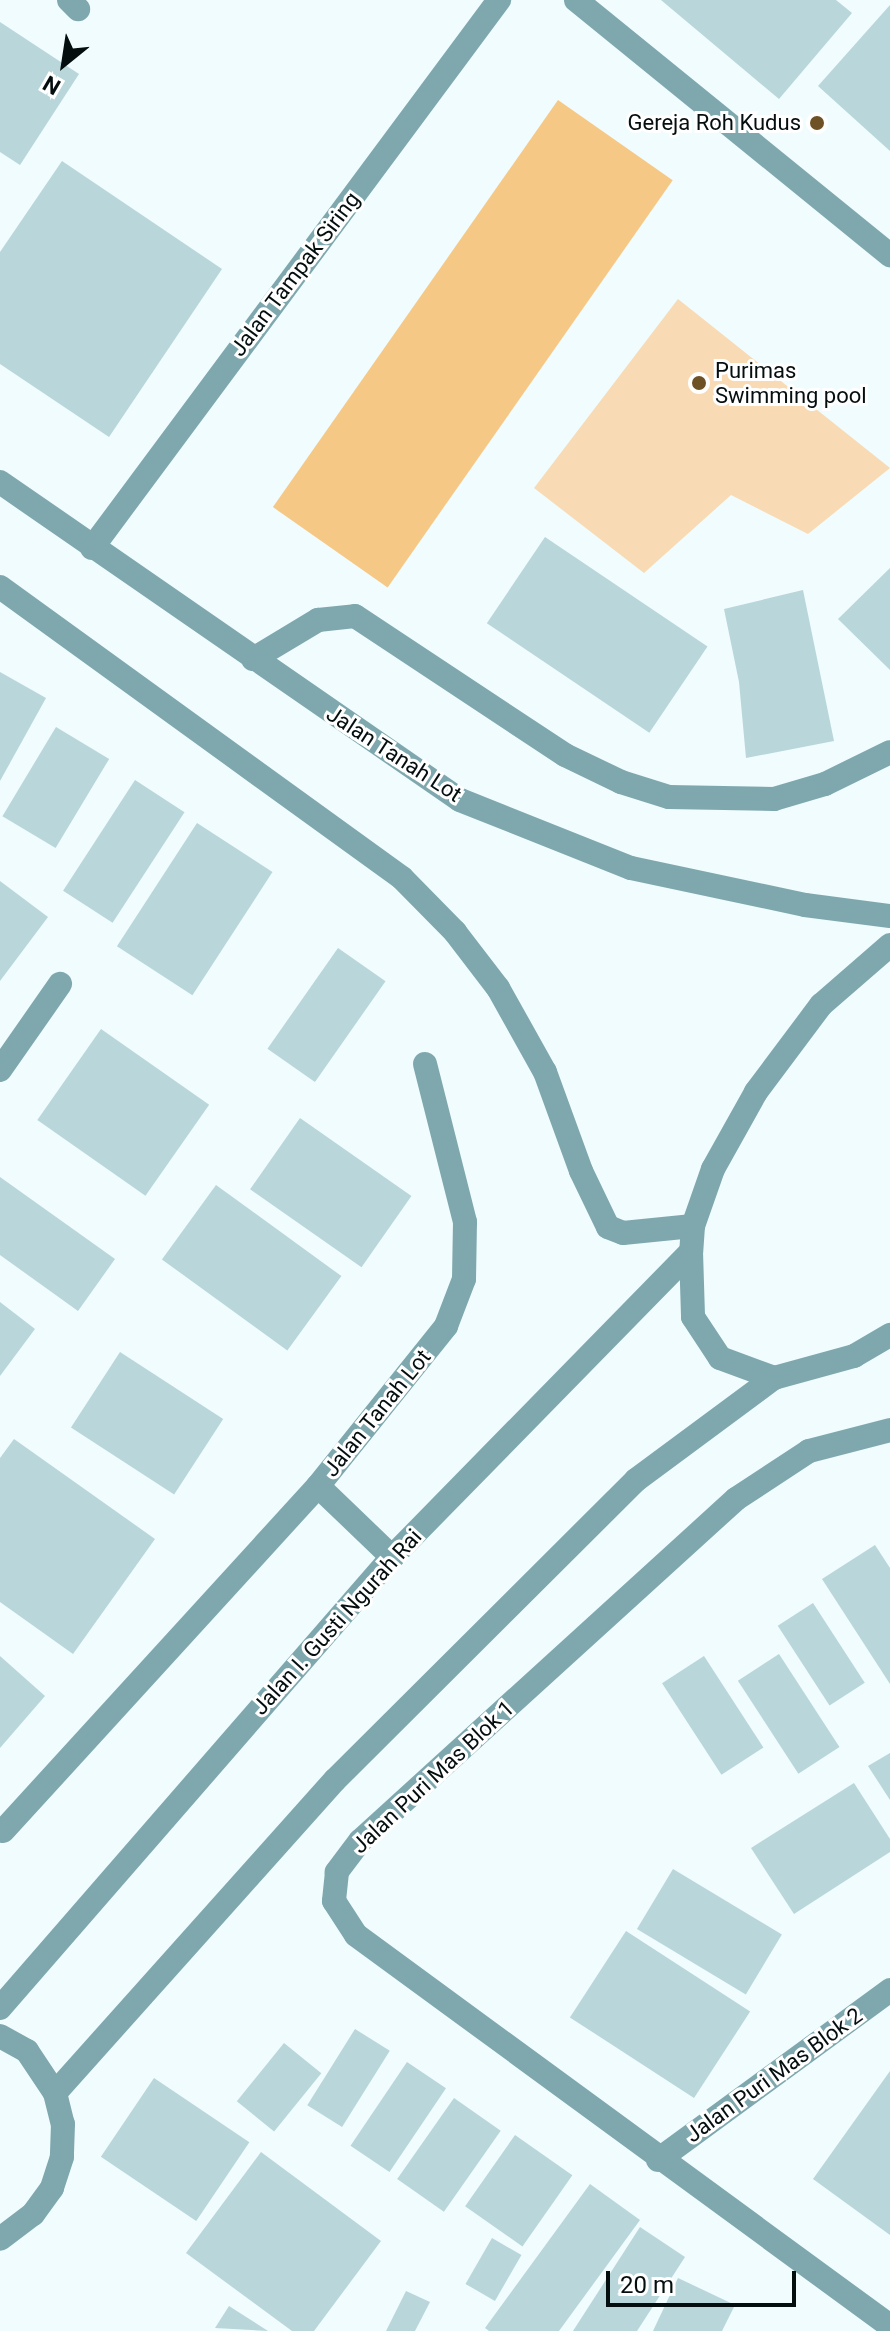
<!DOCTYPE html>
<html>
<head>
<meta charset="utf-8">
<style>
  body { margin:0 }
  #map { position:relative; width:890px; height:2331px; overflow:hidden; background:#f0fcfd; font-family:Roboto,sans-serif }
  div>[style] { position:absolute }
  .green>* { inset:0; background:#f6c886; transform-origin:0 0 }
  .water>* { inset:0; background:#f8dbb4 }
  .building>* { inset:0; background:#b9d6da; transform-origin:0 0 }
  .lane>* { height:24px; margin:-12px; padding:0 12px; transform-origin:12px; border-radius:12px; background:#7fa8ae }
  .street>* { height:24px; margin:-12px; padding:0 12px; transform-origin:12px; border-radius:12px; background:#7fa8ae }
  .dots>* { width:22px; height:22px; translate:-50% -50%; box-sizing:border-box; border:4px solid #fff; border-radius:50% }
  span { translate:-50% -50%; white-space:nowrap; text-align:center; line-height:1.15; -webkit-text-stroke:6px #fff; paint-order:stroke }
  .poi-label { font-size:22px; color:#050e0f }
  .right { translate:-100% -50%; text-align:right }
  .left { translate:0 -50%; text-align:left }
  .street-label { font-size:22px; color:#050e0f }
  .north { position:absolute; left:24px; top:24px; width:80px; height:80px; -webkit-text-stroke:6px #fff; paint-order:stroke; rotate:210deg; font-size:22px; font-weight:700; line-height:32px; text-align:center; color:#050e0f }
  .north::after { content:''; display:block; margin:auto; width:28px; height:36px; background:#050e0f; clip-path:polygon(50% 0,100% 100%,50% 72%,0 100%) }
  .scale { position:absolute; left:606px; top:2271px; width:190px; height:36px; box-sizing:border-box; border:4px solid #050e0f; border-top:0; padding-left:10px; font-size:24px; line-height:28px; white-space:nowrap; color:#050e0f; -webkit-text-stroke:6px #fff; paint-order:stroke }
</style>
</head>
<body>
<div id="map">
  <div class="green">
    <div style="left:558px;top:100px;width:140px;height:497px;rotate:35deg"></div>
  </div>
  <div class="water">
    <div style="clip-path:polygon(678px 299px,890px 468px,808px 534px,731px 495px,644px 573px,534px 488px)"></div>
  </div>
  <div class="building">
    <div style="clip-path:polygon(661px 0,836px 0,852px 13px,779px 99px)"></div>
    <div style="clip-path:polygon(890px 5px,890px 151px,818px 86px)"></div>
    <div style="clip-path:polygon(0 22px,79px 74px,20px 165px,0 152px)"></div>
    <div style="clip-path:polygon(62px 161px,222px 269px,109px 437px,0 364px,0 252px)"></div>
    <div style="left:545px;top:537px;width:196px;height:104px;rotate:34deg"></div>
    <div style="clip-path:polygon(890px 568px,890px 670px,838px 619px)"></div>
    <div style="clip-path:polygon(803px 590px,834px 741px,746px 758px,739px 682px,724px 609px)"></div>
    <div style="clip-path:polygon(0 672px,46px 698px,0 781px)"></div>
    <div style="left:56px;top:727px;width:62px;height:104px;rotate:31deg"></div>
    <div style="left:135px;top:780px;width:59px;height:132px;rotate:33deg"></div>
    <div style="left:197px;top:823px;width:90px;height:147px;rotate:33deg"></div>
    <div style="clip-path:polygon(0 881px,48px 917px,0 981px)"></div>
    <div style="left:338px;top:948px;width:58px;height:123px;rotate:35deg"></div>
    <div style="left:101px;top:1029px;width:132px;height:111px;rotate:35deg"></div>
    <div style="left:300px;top:1118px;width:136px;height:87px;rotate:35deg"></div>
    <div style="clip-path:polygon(0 1177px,115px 1259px,78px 1311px,0 1255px)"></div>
    <div style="left:216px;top:1185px;width:155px;height:92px;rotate:36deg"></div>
    <div style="clip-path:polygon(0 1302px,35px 1329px,0 1376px)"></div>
    <div style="left:120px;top:1352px;width:123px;height:90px;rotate:33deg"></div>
    <div style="clip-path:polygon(14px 1439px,155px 1539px,73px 1654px,0 1602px,0 1458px)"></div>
    <div style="clip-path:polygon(875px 1545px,890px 1568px,890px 1684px,822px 1579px)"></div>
    <div style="left:813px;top:1603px;width:95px;height:42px;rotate:57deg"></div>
    <div style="left:779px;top:1654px;width:111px;height:49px;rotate:57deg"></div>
    <div style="clip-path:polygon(0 1656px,45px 1696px,0 1748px)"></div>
    <div style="left:704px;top:1656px;width:109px;height:50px;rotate:57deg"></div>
    <div style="clip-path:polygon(890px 1753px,890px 1800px,868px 1766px)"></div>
    <div style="clip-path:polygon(854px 1783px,890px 1839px,890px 1852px,794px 1914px,751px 1848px)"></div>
    <div style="left:673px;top:1869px;width:127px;height:70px;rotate:31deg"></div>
    <div style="left:626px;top:1931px;width:148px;height:103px;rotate:33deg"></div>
    <div style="left:355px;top:2029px;width:41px;height:90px;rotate:32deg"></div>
    <div style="left:284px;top:2043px;width:48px;height:75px;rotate:39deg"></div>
    <div style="left:407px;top:2062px;width:47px;height:101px;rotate:34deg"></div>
    <div style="clip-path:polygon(890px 2071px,890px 2235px,813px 2179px)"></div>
    <div style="left:154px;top:2078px;width:115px;height:95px;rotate:34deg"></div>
    <div style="left:454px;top:2098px;width:57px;height:99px;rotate:35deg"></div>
    <div style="left:515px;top:2135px;width:70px;height:87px;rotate:35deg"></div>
    <div style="clip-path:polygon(261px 2152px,381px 2241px,314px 2331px,292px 2331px,186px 2253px)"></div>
    <div style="clip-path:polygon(590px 2184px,640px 2220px,559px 2331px,489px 2331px,485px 2328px)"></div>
    <div style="clip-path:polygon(640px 2227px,685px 2257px,637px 2331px,573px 2331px)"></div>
    <div style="left:492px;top:2238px;width:34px;height:53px;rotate:30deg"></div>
    <div style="clip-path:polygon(678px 2278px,735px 2305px,722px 2331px,653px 2331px)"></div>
    <div style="clip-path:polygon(406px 2291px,430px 2302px,415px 2331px,386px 2331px)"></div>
    <div style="clip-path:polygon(229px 2306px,268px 2331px,215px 2328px)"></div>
  </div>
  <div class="lane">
    <div style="left:576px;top:0;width:405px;rotate:39.1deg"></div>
    <div style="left:253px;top:659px;width:76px;rotate:-31deg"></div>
    <div style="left:318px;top:620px;width:37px;rotate:-6deg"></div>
    <div style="left:355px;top:616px;width:252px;rotate:33.5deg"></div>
    <div style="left:565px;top:755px;width:62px;rotate:25.7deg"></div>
    <div style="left:621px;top:782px;width:50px;rotate:17.4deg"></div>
    <div style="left:669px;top:797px;width:105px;rotate:1.1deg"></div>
    <div style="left:774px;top:799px;width:53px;rotate:-16.4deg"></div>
    <div style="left:825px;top:784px;width:72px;rotate:-26.2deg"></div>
  </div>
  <div class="street">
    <div style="left:69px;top:0;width:13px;rotate:45deg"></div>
    <div style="left:0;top:482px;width:559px;rotate:34.66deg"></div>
    <div style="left:460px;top:800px;width:184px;rotate:21.7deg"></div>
    <div style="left:631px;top:868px;width:178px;rotate:12deg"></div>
    <div style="left:805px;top:905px;width:86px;rotate:7.4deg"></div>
    <div style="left:92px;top:548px;width:683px;rotate:-53.4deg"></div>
    <div style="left:0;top:587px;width:496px;rotate:35.9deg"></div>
    <div style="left:402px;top:878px;width:76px;rotate:45.5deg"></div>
    <div style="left:455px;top:932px;width:71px;rotate:52.5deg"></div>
    <div style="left:498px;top:988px;width:96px;rotate:60.8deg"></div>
    <div style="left:545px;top:1072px;width:105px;rotate:70deg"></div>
    <div style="left:581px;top:1171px;width:62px;rotate:64.3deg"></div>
    <div style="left:608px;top:1227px;width:16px;rotate:22deg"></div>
    <div style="left:623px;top:1233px;width:70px;rotate:-5.7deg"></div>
    <div style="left:890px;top:945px;width:91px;rotate:139deg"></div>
    <div style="left:821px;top:1005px;width:109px;rotate:126.8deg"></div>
    <div style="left:756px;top:1092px;width:88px;rotate:119.2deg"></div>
    <div style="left:713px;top:1169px;width:60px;rotate:109.3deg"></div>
    <div style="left:693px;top:1226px;width:26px;rotate:94deg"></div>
    <div style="left:691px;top:1252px;width:65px;rotate:88.2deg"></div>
    <div style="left:693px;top:1317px;width:49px;rotate:56.6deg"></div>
    <div style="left:720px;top:1358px;width:58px;rotate:20.3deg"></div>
    <div style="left:774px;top:1378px;width:83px;rotate:-15.4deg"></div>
    <div style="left:854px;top:1356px;width:42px;rotate:-30.3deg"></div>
    <div style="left:0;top:1070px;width:105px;rotate:-55.1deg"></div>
    <div style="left:890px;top:1430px;width:84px;rotate:165.5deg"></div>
    <div style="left:809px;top:1451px;width:87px;rotate:146.7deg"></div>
    <div style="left:736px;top:1499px;width:508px;rotate:137.71deg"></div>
    <div style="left:360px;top:1841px;width:39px;rotate:127deg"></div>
    <div style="left:337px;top:1872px;width:29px;rotate:96deg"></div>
    <div style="left:334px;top:1901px;width:40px;rotate:57.1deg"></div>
    <div style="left:356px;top:1935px;width:662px;rotate:36.21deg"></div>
    <div style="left:318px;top:1486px;width:103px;rotate:43.8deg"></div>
    <div style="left:3px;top:1831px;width:467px;rotate:-47.6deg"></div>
    <div style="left:318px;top:1486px;width:205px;rotate:-51.3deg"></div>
    <div style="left:446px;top:1326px;width:50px;rotate:-69deg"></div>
    <div style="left:464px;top:1279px;width:57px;rotate:-89deg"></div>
    <div style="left:465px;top:1222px;width:163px;rotate:-104.2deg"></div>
    <div style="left:0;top:2008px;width:598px;rotate:-49deg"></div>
    <div style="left:392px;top:1557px;width:427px;rotate:-45.6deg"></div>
    <div style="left:0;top:2036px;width:31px;rotate:29deg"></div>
    <div style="left:27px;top:2051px;width:50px;rotate:56.3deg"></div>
    <div style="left:55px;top:2093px;width:32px;rotate:76deg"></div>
    <div style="left:63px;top:2124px;width:33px;rotate:92deg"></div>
    <div style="left:62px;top:2157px;width:33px;rotate:108deg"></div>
    <div style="left:52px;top:2188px;width:32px;rotate:126deg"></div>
    <div style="left:33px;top:2214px;width:41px;rotate:142.9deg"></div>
    <div style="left:55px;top:2093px;width:420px;rotate:-48.2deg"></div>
    <div style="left:335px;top:1780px;width:425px;rotate:-44.9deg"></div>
    <div style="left:636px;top:1480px;width:172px;rotate:-36.5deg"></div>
    <div style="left:658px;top:2160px;width:288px;rotate:-36.2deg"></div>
  </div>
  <div class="dots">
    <div style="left:817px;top:123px;background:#6e5125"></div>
    <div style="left:699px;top:383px;background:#6e5125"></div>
  </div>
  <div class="poi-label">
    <span class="right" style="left:801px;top:123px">Gereja Roh Kudus</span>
    <span class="left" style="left:715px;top:383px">Purimas<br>Swimming pool</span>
  </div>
  <div class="street-label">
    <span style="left:295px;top:274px;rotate:-53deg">Jalan Tampak Siring</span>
    <span style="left:394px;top:754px;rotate:33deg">Jalan Tanah Lot</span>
    <span style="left:377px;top:1413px;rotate:-51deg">Jalan Tanah Lot</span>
    <span style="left:337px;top:1622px;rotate:-48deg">Jalan I. Gusti Ngurah Rai</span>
    <span style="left:433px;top:1777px;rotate:-43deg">Jalan Puri Mas Blok 1</span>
    <span style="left:774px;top:2075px;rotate:-36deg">Jalan Puri Mas Blok 2</span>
  </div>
  <div class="north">N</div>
  <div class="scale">20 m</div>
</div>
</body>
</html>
